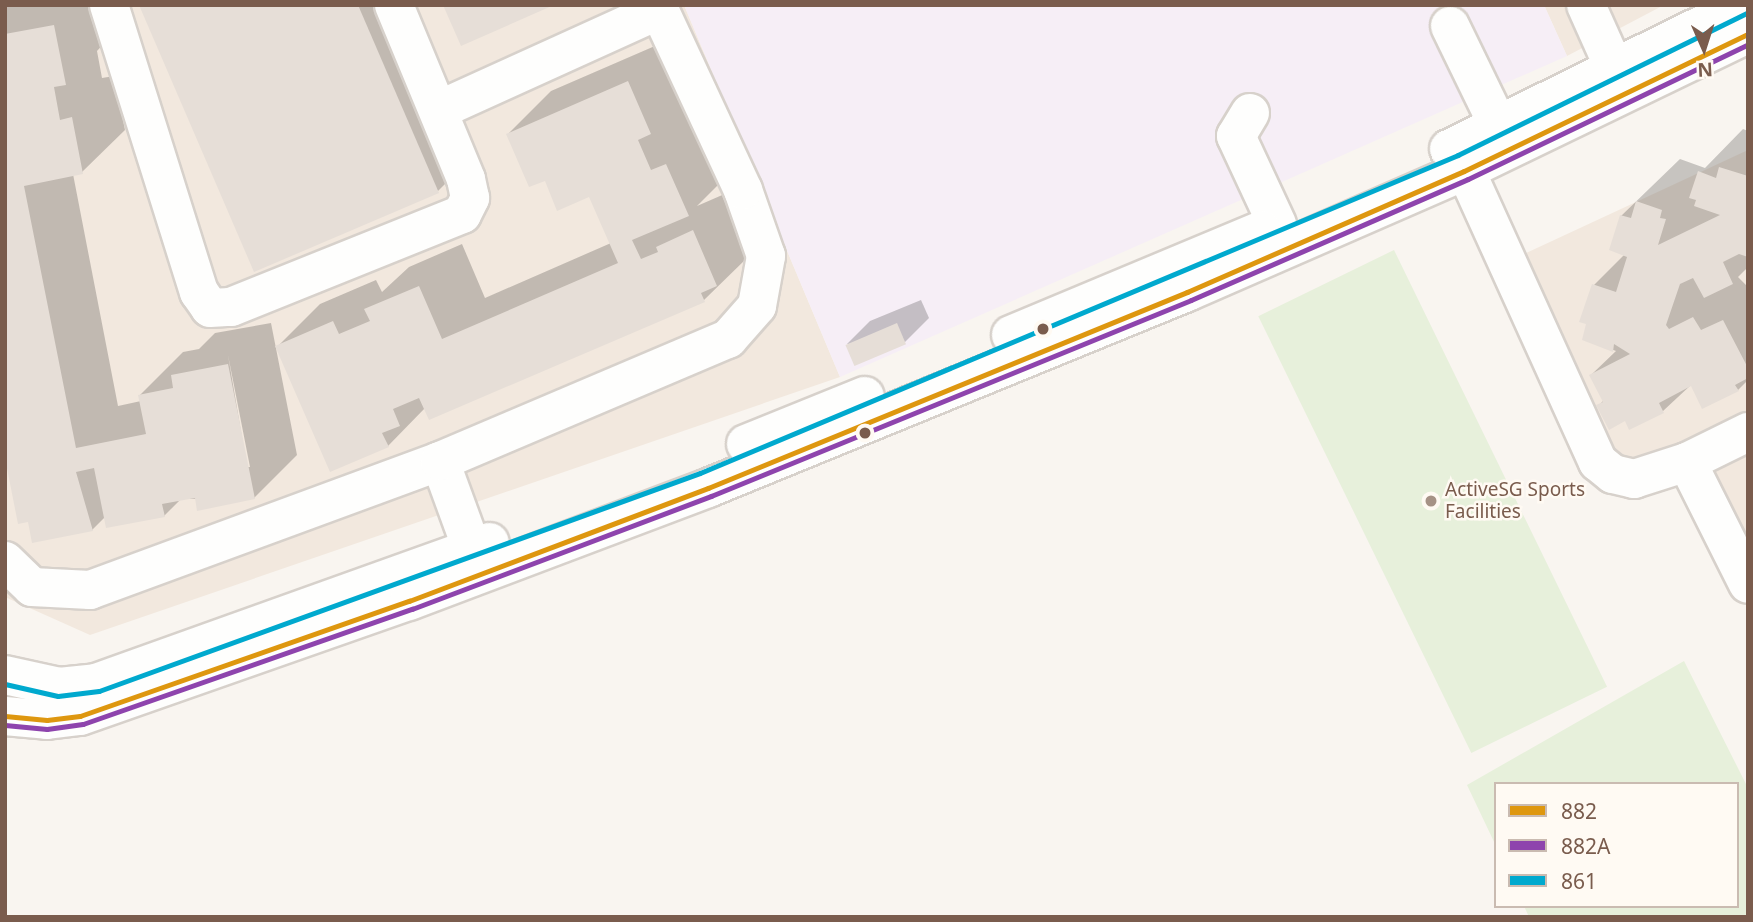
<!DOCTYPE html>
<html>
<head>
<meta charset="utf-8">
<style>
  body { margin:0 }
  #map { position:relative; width:1753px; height:922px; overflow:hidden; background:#f9f5f0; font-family:"Noto Sans",sans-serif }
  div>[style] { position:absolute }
  .residential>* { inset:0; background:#f2e8de }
  .education>* { inset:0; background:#f6eef6 }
  .green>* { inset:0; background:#e7f0db; transform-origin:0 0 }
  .shadow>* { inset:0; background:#0003 }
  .building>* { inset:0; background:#e6ded7; transform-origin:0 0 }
  .roads { filter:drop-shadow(2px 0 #d7d1cb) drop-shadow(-2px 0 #d7d1cb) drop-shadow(0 2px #d7d1cb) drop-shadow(0 -2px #d7d1cb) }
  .minor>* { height:38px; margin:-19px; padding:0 19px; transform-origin:19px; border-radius:19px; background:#fefefd }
  .bus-1>* { height:5px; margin:-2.5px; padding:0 2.5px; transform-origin:2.5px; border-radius:2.5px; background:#de970f }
  .bus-2>* { height:5px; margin:-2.5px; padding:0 2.5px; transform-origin:2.5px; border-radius:2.5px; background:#8e44ad }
  .bus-3>* { height:5px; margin:-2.5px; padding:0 2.5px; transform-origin:2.5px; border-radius:2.5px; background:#00a9ce }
  .dots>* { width:19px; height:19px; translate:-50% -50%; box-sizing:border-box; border:4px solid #fffaf3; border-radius:50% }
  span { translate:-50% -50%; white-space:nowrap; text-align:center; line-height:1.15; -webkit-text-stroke:5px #fffaf3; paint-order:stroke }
  .poi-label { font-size:19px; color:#7a5c4d }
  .left { translate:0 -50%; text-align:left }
  .frame { position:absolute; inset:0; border:7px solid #7a5c4d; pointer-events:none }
  .legend { position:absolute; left:1494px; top:782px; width:245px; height:126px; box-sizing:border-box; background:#fffaf3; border:2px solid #cabbb1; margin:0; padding:9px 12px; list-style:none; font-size:21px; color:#7a5c4d }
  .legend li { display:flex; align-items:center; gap:14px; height:35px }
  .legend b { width:35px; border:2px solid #cabbb1 }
  .north { position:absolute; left:1669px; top:14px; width:70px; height:70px; -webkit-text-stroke:5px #fffaf3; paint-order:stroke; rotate:177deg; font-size:19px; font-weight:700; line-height:28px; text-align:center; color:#7a5c4d }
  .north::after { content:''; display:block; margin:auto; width:24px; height:32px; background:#7a5c4d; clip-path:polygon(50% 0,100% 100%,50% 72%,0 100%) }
</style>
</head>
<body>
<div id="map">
  <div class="residential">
    <div style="clip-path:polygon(5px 5px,684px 5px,840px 377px,90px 635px,5px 597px)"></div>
    <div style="clip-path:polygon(1544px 5px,1664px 5px,1567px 56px)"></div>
    <div style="clip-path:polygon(1748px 150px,1748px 563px,1699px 469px,1613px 466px,1513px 259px)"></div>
  </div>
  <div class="education">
    <div style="clip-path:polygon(684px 5px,1544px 5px,1567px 56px,840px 377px)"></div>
  </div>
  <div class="green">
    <div style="left:1394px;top:250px;width:486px;height:151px;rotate:64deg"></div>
    <div style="clip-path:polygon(1684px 661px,1748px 788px,1748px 917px,1529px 917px,1524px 906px,1737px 906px,1737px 784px,1496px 784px,1496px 846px,1467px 785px)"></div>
  </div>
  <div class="shadow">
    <div style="clip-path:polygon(evenodd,5px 5px,101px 5px,107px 40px,97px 51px,102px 78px,114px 76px,125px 130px,82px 172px,73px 174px,118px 406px,141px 401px,140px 395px,183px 352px,199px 349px,215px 333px,271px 323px,297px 455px,254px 498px,181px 499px,164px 516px,106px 516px,92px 530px,29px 520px,5px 449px,5px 5px,228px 355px,250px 467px,247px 467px,228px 355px)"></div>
    <div style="clip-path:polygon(141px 5px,410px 5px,474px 155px,438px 191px)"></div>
    <div style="clip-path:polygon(671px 39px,731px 172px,697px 206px,736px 189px,747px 258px,704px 300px,430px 418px,425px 408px,388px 446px,277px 347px,320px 304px,376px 280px,382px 292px,409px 267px,462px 244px,485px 298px,611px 243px,590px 195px,546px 178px,508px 134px,551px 91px)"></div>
    <div style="clip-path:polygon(1743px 129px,1748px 131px,1748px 267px,1738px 277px,1748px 287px,1748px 380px,1738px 390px,1692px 384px,1663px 411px,1626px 419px,1598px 406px,1604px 400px,1591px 375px,1616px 351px,1584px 339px,1594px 285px,1625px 254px,1621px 216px,1680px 159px,1705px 168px)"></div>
    <div style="clip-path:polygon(921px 300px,929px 318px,905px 342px,847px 344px,870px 321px)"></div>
  </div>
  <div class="building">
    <div style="clip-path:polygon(139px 5px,358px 5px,439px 193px,254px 272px)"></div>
    <div style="clip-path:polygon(443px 5px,554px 5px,461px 46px)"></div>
    <div style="clip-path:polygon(54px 25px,66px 85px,54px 87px,60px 120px,72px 117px,83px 174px,24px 186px,76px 448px,146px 434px,138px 395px,173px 388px,171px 375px,228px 364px,255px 499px,197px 511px,195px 498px,162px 504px,165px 517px,106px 528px,94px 468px,76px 472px,93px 531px,32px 543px,28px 522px,18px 524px,5px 458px,5px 34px)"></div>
    <div style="clip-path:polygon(628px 81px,651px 134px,638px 140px,651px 170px,666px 164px,689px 216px,632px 240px,641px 259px,658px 252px,656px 247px,693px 230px,717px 286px,701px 293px,705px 302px,429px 420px,419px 398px,393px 409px,400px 426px,382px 433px,389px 447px,330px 472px,275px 346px,333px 321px,339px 334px,370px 321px,364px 309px,419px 286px,442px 339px,618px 263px,589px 197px,557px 211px,545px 181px,529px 187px,506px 134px)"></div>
    <div style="clip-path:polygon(1719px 167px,1748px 176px,1748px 257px,1739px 254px,1723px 262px,1733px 284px,1704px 298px,1693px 278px,1680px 284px,1666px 325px,1669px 329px,1693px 317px,1701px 330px,1723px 320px,1748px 368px,1748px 378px,1735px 385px,1739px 391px,1702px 409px,1691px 386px,1659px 403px,1664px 413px,1629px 430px,1625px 421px,1609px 430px,1596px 405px,1603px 402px,1589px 375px,1630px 354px,1614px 344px,1613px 352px,1582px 340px,1586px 324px,1579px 322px,1592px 284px,1616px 292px,1627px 257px,1609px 250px,1620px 215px,1631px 218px,1636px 201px,1662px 210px,1660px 218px,1666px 219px,1658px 245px,1720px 215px,1694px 206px,1696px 200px,1689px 198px,1698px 171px,1716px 178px)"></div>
    <div style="left:897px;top:323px;width:23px;height:56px;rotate:67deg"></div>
  </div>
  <div class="roads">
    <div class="minor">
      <div style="left:109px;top:5px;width:301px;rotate:72.6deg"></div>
      <div style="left:199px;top:292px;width:19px;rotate:55deg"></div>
      <div style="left:210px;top:308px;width:21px;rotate:-3deg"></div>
      <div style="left:231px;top:307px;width:249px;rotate:-21.9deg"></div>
      <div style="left:462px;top:214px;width:18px;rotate:-63deg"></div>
      <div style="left:470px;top:198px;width:19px;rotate:-102deg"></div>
      <div style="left:466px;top:179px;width:188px;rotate:-112.5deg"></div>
      <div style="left:1586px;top:5px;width:95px;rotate:65.9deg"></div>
      <div style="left:1450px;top:26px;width:108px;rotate:64.1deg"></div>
      <div style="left:441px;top:109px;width:239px;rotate:-24.4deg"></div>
      <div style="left:1250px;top:113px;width:27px;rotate:121deg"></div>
      <div style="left:1236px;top:136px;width:97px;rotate:65deg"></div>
      <div style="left:1455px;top:147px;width:346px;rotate:65.6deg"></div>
      <div style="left:1598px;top:462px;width:19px;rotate:39deg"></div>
      <div style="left:1613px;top:474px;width:22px;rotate:13deg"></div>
      <div style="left:1634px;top:479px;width:56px;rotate:-17.8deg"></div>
      <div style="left:1687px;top:462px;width:68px;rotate:-26.2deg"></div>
      <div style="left:1449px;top:149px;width:327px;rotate:-26.1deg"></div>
      <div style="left:1011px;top:335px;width:272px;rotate:-22.7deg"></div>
      <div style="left:746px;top:444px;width:128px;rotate:-22deg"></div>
      <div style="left:440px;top:461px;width:117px;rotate:70deg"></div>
      <div style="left:1687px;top:462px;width:136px;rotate:63.4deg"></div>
      <div style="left:5px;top:561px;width:37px;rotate:44deg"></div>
      <div style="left:32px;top:587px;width:58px;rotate:3deg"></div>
      <div style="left:90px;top:590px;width:373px;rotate:-20.2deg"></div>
      <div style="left:440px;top:461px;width:313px;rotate:-23deg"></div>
      <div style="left:728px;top:339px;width:44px;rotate:-48.7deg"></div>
      <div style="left:757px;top:306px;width:51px;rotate:-79.8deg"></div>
      <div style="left:766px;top:256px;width:70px;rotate:-109.2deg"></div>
      <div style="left:743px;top:190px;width:204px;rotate:-114.9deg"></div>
      <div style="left:5px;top:675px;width:55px;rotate:12.5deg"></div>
      <div style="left:59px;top:687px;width:37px;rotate:-6deg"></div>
      <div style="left:96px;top:683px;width:418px;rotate:-19.7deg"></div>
      <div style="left:5px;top:716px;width:42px;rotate:5.4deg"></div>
      <div style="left:47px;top:720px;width:33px;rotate:-7deg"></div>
      <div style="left:80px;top:716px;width:349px;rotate:-19.3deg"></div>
      <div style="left:409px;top:601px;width:320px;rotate:-20.7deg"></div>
      <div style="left:708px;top:488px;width:518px;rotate:-22.25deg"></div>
      <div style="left:1187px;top:292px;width:302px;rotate:-23.6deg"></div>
      <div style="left:1464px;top:171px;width:315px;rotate:-25.8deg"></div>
    </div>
  </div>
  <div class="bus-1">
    <div style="left:5px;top:716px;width:42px;rotate:5.4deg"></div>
    <div style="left:47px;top:720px;width:33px;rotate:-7deg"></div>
    <div style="left:80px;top:716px;width:349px;rotate:-19.3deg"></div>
    <div style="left:409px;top:601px;width:320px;rotate:-20.7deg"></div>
    <div style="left:708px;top:488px;width:518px;rotate:-22.25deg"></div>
    <div style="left:1187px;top:292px;width:302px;rotate:-23.6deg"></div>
    <div style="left:1464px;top:171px;width:315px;rotate:-25.8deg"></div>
  </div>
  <div class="bus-2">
    <div style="left:5px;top:725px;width:42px;rotate:5.4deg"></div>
    <div style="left:47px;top:729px;width:36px;rotate:-8deg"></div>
    <div style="left:83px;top:724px;width:349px;rotate:-19.3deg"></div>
    <div style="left:412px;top:609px;width:320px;rotate:-20.7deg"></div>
    <div style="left:711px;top:496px;width:518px;rotate:-22.21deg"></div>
    <div style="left:1191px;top:300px;width:302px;rotate:-23.6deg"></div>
    <div style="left:1468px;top:179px;width:311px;rotate:-25.7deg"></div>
  </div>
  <div class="bus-3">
    <div style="left:5px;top:684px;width:54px;rotate:12.8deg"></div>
    <div style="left:58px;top:696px;width:41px;rotate:-7deg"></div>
    <div style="left:99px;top:691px;width:639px;rotate:-19.94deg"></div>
    <div style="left:700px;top:473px;width:822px;rotate:-22.76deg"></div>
    <div style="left:1458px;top:155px;width:322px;rotate:-26.2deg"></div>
  </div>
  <div class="dots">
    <div style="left:1043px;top:329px;background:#7a5c4d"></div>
    <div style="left:865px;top:433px;background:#7a5c4d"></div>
    <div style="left:1431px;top:501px;background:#a69286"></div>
  </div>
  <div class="poi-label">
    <span class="left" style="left:1445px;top:501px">ActiveSG Sports<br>Facilities</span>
  </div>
  <div class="frame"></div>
  <ul class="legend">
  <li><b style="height:9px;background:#de970f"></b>882</li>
  <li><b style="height:9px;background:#8e44ad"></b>882A</li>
  <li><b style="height:9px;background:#00a9ce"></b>861</li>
  </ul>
  <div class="north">N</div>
</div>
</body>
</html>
